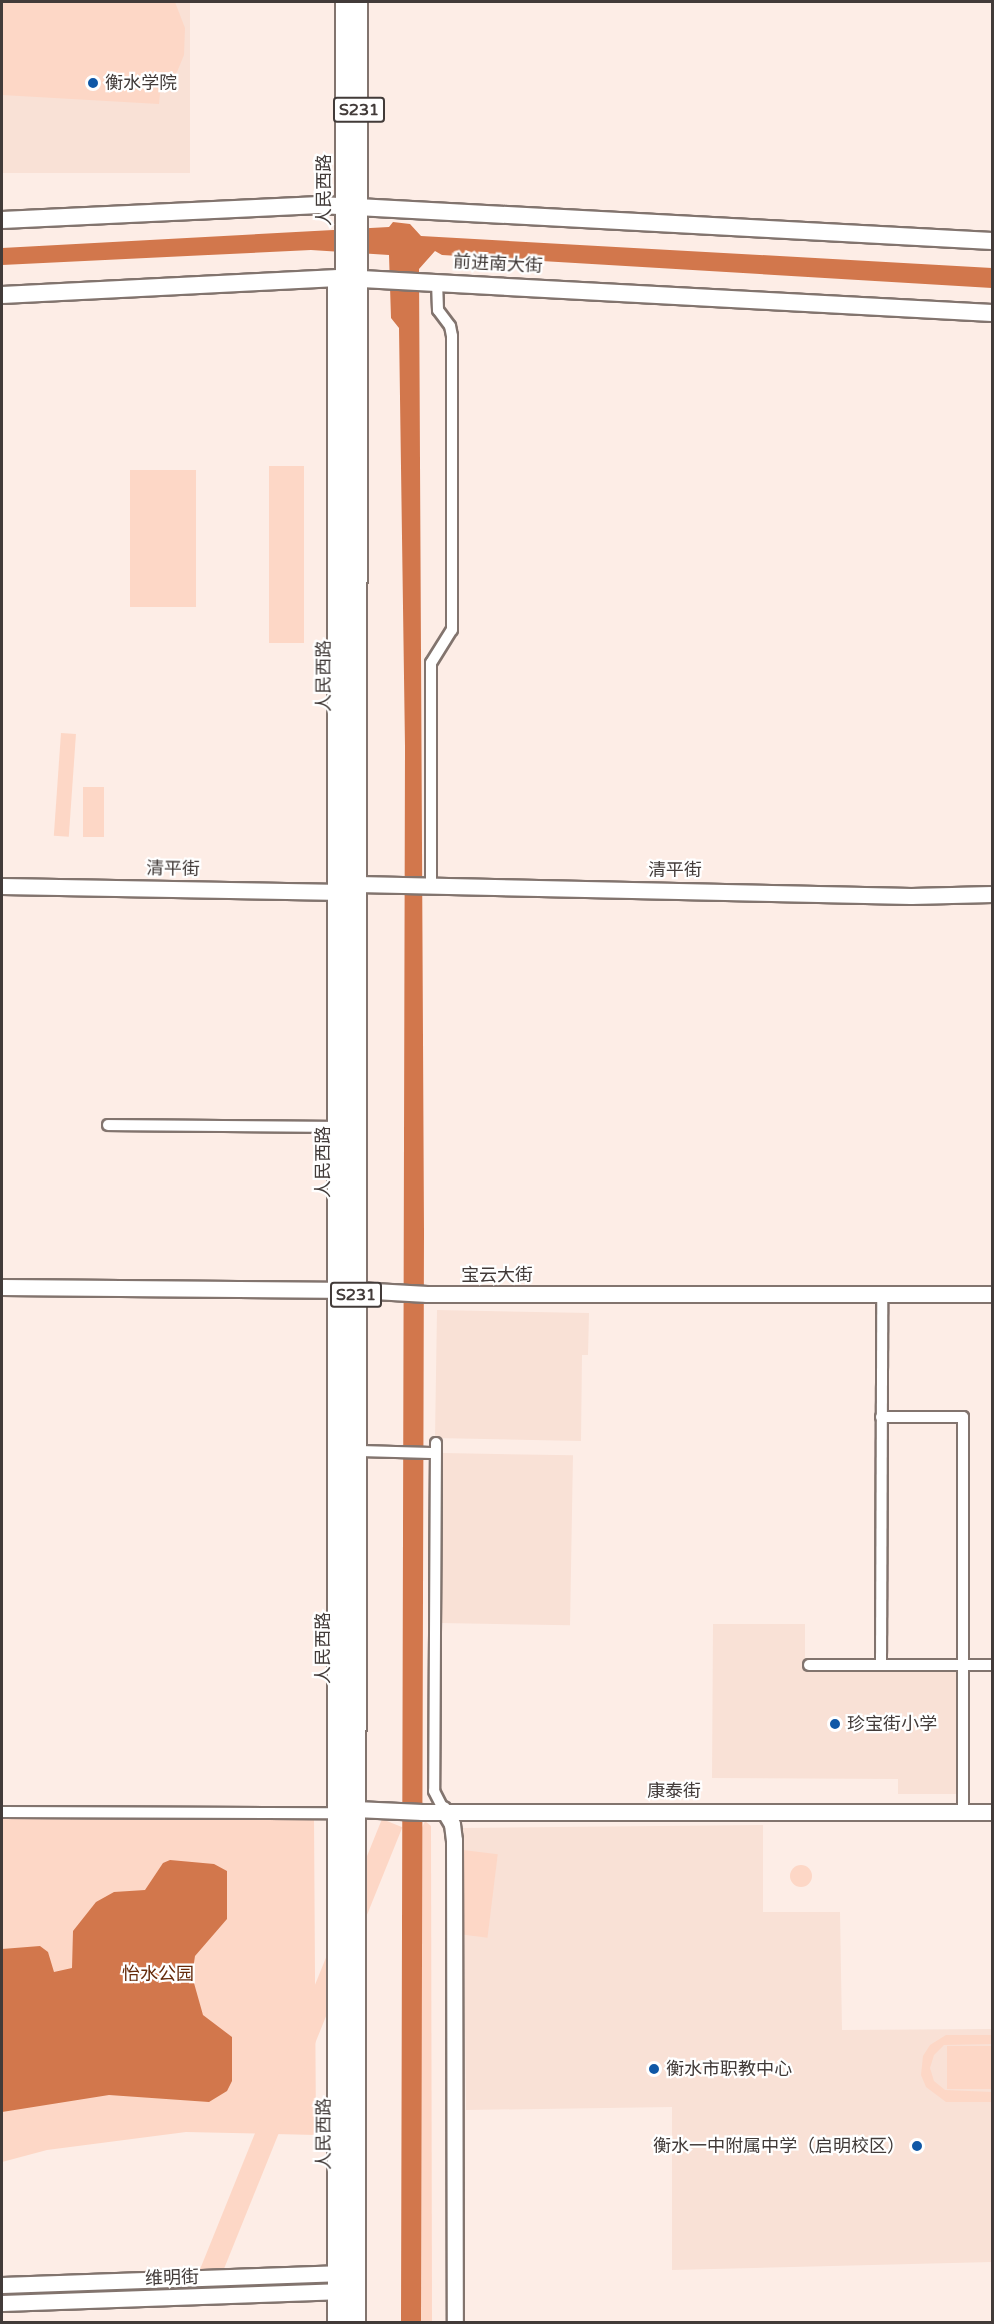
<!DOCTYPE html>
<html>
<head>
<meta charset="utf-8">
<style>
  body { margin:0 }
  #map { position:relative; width:994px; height:2324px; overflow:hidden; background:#fdede6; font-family:"Varela Round","Noto Sans SC",sans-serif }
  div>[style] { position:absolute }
  .built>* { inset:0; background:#f9e1d6; transform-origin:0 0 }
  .green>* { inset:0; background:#fdd7c6; transform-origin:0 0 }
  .round { border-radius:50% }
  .water>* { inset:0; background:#d2774c }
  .roads { filter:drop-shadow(2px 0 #82746e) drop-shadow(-2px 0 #82746e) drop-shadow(0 2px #82746e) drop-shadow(0 -2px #82746e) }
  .street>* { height:10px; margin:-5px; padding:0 5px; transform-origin:5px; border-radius:5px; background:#fff }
  .secondary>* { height:15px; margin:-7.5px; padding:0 7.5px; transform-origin:7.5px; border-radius:7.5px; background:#fff }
  .primary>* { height:16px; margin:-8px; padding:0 8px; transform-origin:8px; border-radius:8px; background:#fff }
  .dots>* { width:16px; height:16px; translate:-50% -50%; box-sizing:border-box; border:3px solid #fff; border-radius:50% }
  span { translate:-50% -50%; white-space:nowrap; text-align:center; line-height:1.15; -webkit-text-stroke:4.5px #fff; paint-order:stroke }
  .shield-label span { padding:2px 4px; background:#fff; border:2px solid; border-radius:4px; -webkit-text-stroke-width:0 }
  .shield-label { font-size:16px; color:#423b39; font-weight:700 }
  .poi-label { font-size:18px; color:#423b39 }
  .left { translate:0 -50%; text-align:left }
  .right { translate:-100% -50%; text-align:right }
  .street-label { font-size:18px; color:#423b39 }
  .park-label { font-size:18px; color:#662b0b }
  .frame { position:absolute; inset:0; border:3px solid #423b39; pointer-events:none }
</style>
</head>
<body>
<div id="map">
  <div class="built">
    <div style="left:2px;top:2px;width:188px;height:171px"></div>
    <div style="clip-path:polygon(437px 1310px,589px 1313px,588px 1355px,582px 1355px,581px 1441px,435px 1438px)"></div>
    <div style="left:443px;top:1453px;width:130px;height:170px;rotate:1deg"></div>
    <div style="clip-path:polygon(713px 1624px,805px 1624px,805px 1669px,958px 1670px,957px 1794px,898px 1794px,898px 1779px,712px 1778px)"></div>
    <div style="clip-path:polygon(763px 1825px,763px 1912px,840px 1912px,842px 2030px,992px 2029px,992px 2262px,672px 2270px,672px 2107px,466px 2110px,463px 1828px)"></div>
  </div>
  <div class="green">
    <div style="clip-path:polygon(2px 2px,175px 2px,185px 28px,184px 55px,177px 72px,160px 93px,159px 104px,2px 95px)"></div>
    <div style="left:269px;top:466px;width:35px;height:177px"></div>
    <div style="left:130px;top:470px;width:66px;height:137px"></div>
    <div style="left:61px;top:733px;width:15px;height:103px;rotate:4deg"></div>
    <div style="left:83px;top:787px;width:21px;height:50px"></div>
    <div style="clip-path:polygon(2px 1817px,314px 1817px,316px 2135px,186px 2132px,47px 2150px,2px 2162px)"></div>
    <div style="left:382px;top:1819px;width:22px;height:503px;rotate:22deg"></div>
    <div style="clip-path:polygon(425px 1821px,431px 1826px,432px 2322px,421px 2322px,421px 1830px)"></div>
    <div style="left:463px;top:1850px;width:35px;height:84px;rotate:7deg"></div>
    <div class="round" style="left:790px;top:1865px;width:22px;height:22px"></div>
    <div style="clip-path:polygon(946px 2035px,992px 2035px,992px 2044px,944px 2045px,934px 2055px,930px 2068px,934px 2081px,945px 2090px,992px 2092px,992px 2102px,946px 2102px,926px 2087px,921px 2075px,923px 2056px,930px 2045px)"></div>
    <div style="left:947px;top:2046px;width:45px;height:43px"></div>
  </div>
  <div class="water">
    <div style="clip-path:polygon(393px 222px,410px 224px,421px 236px,992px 268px,992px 288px,442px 255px,435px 251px,419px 269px,424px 1231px,421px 2322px,401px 2322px,405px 746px,399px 328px,391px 318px,389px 255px,311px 250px,2px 265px,2px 248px,389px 227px)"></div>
    <div style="clip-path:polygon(170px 1860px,214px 1864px,227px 1871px,227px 1919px,195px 1956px,192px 1976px,203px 2015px,232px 2037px,232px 2081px,227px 2091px,209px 2102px,109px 2095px,2px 2112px,2px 1949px,40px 1946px,48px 1952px,54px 1972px,72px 1968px,73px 1931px,96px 1902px,114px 1892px,145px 1890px,163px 1863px)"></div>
  </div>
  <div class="roads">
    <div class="street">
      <div style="left:431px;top:886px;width:223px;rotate:-90deg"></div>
      <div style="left:431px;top:663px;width:39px;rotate:-58deg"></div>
      <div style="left:452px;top:630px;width:294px;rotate:-90deg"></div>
      <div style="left:452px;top:336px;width:10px;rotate:-101deg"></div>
      <div style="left:450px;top:326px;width:20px;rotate:-127deg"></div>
      <div style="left:438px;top:310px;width:29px;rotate:-92deg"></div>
      <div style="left:108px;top:1125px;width:230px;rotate:0.5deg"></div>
      <div style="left:881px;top:1417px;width:82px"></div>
      <div style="left:963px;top:1417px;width:395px;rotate:90deg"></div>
      <div style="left:436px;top:1443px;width:348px;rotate:90.3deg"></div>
      <div style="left:434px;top:1791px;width:20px;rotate:63deg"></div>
      <div style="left:356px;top:1451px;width:79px;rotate:1.5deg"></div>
      <div style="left:809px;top:1665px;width:183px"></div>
      <div style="left:881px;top:1665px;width:372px;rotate:-89.8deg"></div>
      <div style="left:2px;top:1812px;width:330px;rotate:0.2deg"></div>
      <div style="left:333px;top:2322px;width:2044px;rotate:-90deg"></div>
    </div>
    <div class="secondary">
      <div style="left:357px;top:884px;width:554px;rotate:1.24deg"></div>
      <div style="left:911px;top:896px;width:81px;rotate:-1.4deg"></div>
      <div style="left:2px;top:886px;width:341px;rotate:1deg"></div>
      <div style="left:2px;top:1287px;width:354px;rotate:0.5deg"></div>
      <div style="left:356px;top:1290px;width:71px;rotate:3.2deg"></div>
      <div style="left:427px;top:1294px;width:565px"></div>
      <div style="left:355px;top:1809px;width:67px;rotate:2.6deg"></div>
      <div style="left:422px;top:1812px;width:570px"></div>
      <div style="left:443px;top:1809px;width:17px;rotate:59deg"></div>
      <div style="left:452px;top:1824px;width:16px;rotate:83deg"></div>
      <div style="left:454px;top:1840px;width:482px;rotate:89.9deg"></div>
      <div style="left:2px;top:2285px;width:342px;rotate:-2deg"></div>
      <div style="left:2px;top:2303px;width:342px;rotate:-2deg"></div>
    </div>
    <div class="primary">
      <div style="left:344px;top:2px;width:2320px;rotate:89.98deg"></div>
      <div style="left:2px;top:220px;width:318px;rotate:-2.7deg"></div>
      <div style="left:320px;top:205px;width:673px;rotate:3.07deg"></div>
      <div style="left:2px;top:295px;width:341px;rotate:-2.9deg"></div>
      <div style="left:343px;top:278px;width:650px;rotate:3.09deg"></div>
      <div style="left:357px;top:2322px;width:2320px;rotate:-89.95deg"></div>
    </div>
  </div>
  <div class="dots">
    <div style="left:93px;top:83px;background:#0f57a6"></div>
    <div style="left:835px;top:1724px;background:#0f57a6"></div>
    <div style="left:654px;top:2069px;background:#0f57a6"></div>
    <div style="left:917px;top:2146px;background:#0f57a6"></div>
  </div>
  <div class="shield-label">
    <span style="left:359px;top:110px">S231</span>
    <span style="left:356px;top:1295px">S231</span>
  </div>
  <div class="poi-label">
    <span class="left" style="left:105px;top:83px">衡水学院</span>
    <span class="left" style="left:847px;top:1724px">珍宝街小学</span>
    <span class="left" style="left:666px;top:2069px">衡水市职教中心</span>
    <span class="right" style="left:905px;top:2146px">衡水一中附属中学（启明校区）</span>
  </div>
  <div class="street-label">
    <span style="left:324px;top:190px;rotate:-90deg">人民西路</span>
    <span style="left:498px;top:264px;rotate:3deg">前进南大街</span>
    <span style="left:324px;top:676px;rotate:-90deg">人民西路</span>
    <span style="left:173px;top:869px;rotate:1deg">清平街</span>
    <span style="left:675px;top:870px">清平街</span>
    <span style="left:323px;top:1162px;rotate:-90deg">人民西路</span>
    <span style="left:497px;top:1275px">宝云大街</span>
    <span style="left:323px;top:1648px;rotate:-90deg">人民西路</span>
    <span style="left:674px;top:1791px">康泰街</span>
    <span style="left:324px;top:2134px;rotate:-90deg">人民西路</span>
    <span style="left:172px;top:2278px;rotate:-2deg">维明街</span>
  </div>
  <div class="park-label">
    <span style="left:158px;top:1974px">怡水公园</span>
  </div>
  <div class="frame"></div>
</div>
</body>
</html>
